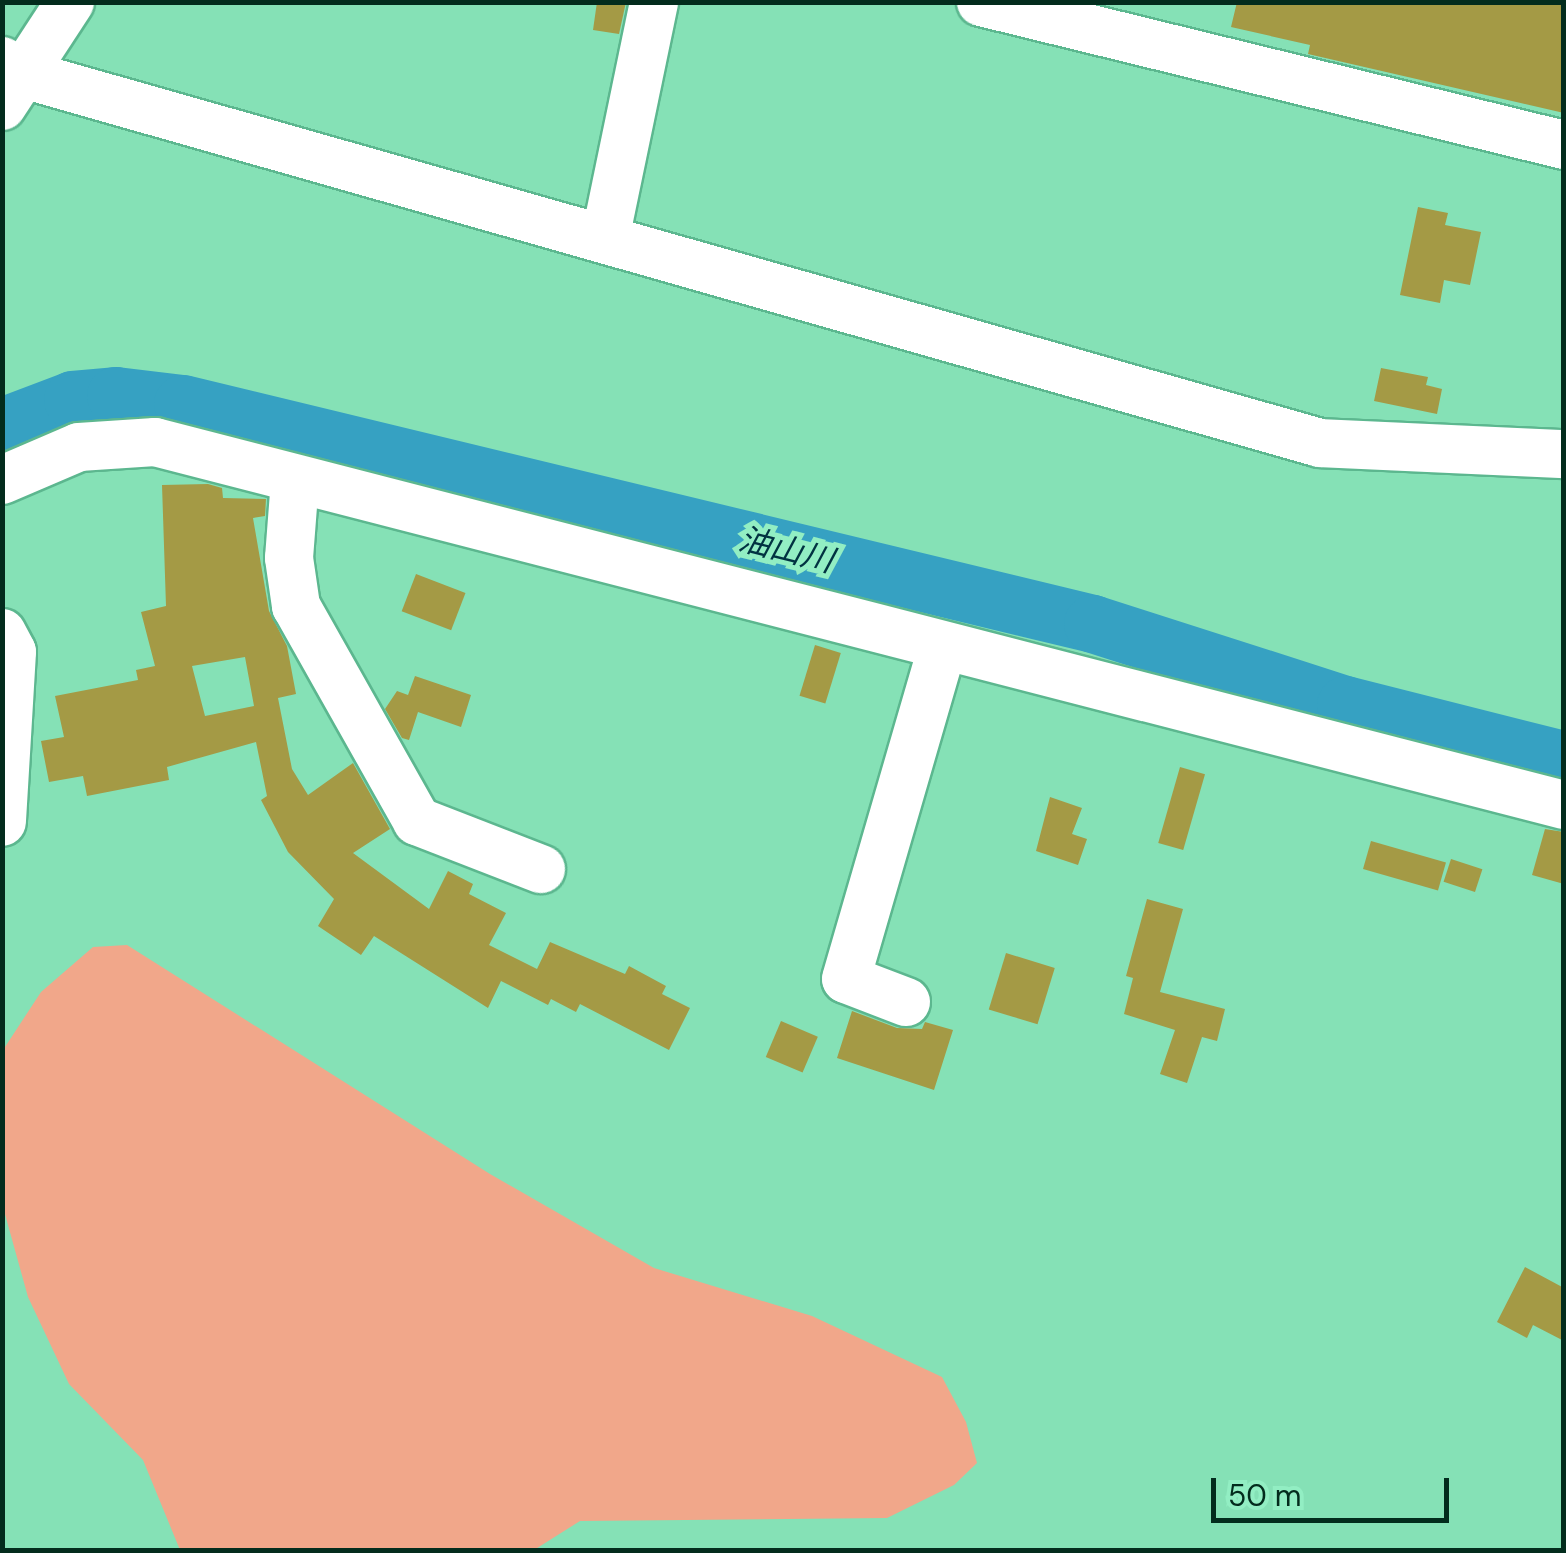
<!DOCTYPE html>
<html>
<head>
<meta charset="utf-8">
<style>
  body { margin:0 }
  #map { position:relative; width:1566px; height:1553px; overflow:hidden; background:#85e1b6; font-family:"DM Sans","Noto Sans JP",sans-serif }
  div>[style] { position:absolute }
  .green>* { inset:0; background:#f1a78a }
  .river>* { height:58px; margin:-29px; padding:0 29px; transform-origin:29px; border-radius:29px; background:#36a1c2 }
  .building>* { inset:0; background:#a49a45; transform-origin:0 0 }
  .roads { filter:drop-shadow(2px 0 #5cb78f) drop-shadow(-2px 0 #5cb78f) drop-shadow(0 2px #5cb78f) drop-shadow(0 -2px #5cb78f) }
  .minor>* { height:48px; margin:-24px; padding:0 24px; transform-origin:24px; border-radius:24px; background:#fff }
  span { translate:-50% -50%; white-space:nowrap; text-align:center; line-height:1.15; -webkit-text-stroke:10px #92eec3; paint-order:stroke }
  .water-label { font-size:32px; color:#013241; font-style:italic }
  .frame { position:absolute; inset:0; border:5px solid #032c1d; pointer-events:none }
  .scale { position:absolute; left:1211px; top:1478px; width:238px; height:45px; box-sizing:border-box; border:5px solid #032c1d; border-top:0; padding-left:12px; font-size:30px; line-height:35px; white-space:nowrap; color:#032c1d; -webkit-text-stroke:8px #92eec3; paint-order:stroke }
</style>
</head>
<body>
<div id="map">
  <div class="green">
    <div style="clip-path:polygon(127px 945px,490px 1174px,654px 1268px,812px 1316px,942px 1377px,966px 1422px,977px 1463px,954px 1485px,887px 1518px,580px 1521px,534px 1550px,180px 1550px,143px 1460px,69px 1384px,28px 1297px,3px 1207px,3px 1050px,41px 992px,93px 947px)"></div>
  </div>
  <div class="river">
    <div style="left:2px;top:427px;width:76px;rotate:-20.8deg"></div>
    <div style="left:73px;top:400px;width:43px;rotate:-5.3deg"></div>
    <div style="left:116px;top:396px;width:67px;rotate:6.8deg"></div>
    <div style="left:183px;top:404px;width:936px;rotate:13.59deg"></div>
    <div style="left:1093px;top:624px;width:266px;rotate:17.8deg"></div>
    <div style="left:1346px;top:705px;width:225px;rotate:14.2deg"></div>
  </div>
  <div class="building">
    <div style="clip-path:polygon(597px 2px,626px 2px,619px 34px,593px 30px)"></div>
    <div style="clip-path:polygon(1237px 2px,1564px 2px,1564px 113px,1308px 54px,1310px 45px,1231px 27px)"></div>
    <div style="clip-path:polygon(1418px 207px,1448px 213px,1445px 225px,1481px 232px,1470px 285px,1444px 280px,1440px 303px,1400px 295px)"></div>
    <div style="clip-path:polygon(1381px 368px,1428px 377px,1426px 385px,1442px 389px,1437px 414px,1374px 401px)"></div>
    <div style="clip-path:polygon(evenodd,208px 484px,222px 488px,223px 498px,266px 499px,265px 516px,253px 518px,269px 611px,287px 646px,296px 694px,278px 698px,292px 769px,308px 795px,353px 763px,390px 829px,353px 853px,429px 909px,448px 871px,473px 884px,469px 894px,506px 913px,489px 945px,537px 969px,550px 942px,625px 974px,629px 966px,666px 986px,662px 994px,690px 1008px,669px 1050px,580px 1004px,576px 1012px,551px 999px,548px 1005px,501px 981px,488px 1008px,374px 936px,361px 955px,318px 926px,334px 899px,288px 852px,261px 800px,267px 796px,256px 742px,167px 767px,169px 780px,87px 796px,83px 776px,49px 782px,41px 741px,64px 737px,55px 696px,138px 680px,136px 670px,155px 666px,141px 612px,166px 606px,162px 485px,208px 484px,245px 657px,254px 706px,205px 716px,192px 666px,245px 657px)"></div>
    <div style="left:416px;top:574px;width:53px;height:40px;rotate:21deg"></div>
    <div style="left:815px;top:645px;width:27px;height:53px;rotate:17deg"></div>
    <div style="clip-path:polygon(415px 676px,471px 695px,461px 727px,418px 712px,409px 740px,402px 738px,385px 709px,397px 691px,408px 695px)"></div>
    <div style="left:1180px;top:767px;width:26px;height:79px;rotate:16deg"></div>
    <div style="clip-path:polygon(1050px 797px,1082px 808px,1072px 834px,1087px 839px,1078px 865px,1036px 851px)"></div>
    <div style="clip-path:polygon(1545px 829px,1564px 832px,1564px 884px,1532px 875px)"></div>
    <div style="left:1371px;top:841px;width:78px;height:29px;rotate:16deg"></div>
    <div style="left:1451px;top:859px;width:33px;height:24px;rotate:18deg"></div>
    <div style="clip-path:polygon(1147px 899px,1183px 909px,1160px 992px,1225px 1009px,1217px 1041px,1202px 1037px,1187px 1083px,1160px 1074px,1175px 1030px,1124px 1014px,1133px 978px,1126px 976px)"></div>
    <div style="left:1006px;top:953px;width:51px;height:59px;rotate:17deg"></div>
    <div style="clip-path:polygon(852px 1011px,897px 1028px,922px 1029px,925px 1022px,953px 1030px,934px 1090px,837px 1058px)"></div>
    <div style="left:781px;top:1021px;width:40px;height:39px;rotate:23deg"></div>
    <div style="clip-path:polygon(1525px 1267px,1564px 1288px,1564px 1341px,1533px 1325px,1527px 1338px,1497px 1322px)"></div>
  </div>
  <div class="roads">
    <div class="minor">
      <div style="left:981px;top:2px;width:600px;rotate:13.78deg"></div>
      <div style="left:2px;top:61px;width:25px;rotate:32deg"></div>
      <div style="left:23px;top:74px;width:1348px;rotate:15.88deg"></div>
      <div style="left:1320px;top:443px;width:244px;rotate:2.6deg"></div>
      <div style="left:2px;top:106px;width:124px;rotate:-56.8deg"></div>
      <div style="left:605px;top:239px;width:242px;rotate:-78.3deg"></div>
      <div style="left:2px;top:480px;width:84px;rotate:-23.2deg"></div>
      <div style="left:79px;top:447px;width:76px;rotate:-3.8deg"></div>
      <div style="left:155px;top:442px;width:1455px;rotate:14.45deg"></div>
      <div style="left:295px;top:480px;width:78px;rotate:94.4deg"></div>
      <div style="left:289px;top:558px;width:49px;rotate:81.7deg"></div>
      <div style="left:296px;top:606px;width:247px;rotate:60.6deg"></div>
      <div style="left:417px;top:821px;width:133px;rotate:21.2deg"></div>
      <div style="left:2px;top:633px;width:21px;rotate:62deg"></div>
      <div style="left:12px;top:652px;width:170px;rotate:93.4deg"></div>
      <div style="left:906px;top:1002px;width:64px;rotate:-159deg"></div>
      <div style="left:846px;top:979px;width:347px;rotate:-73.8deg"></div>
    </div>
  </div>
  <div class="water-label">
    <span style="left:786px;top:550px;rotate:14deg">油山川</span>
  </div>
  <div class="frame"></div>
  <div class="scale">50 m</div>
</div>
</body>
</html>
